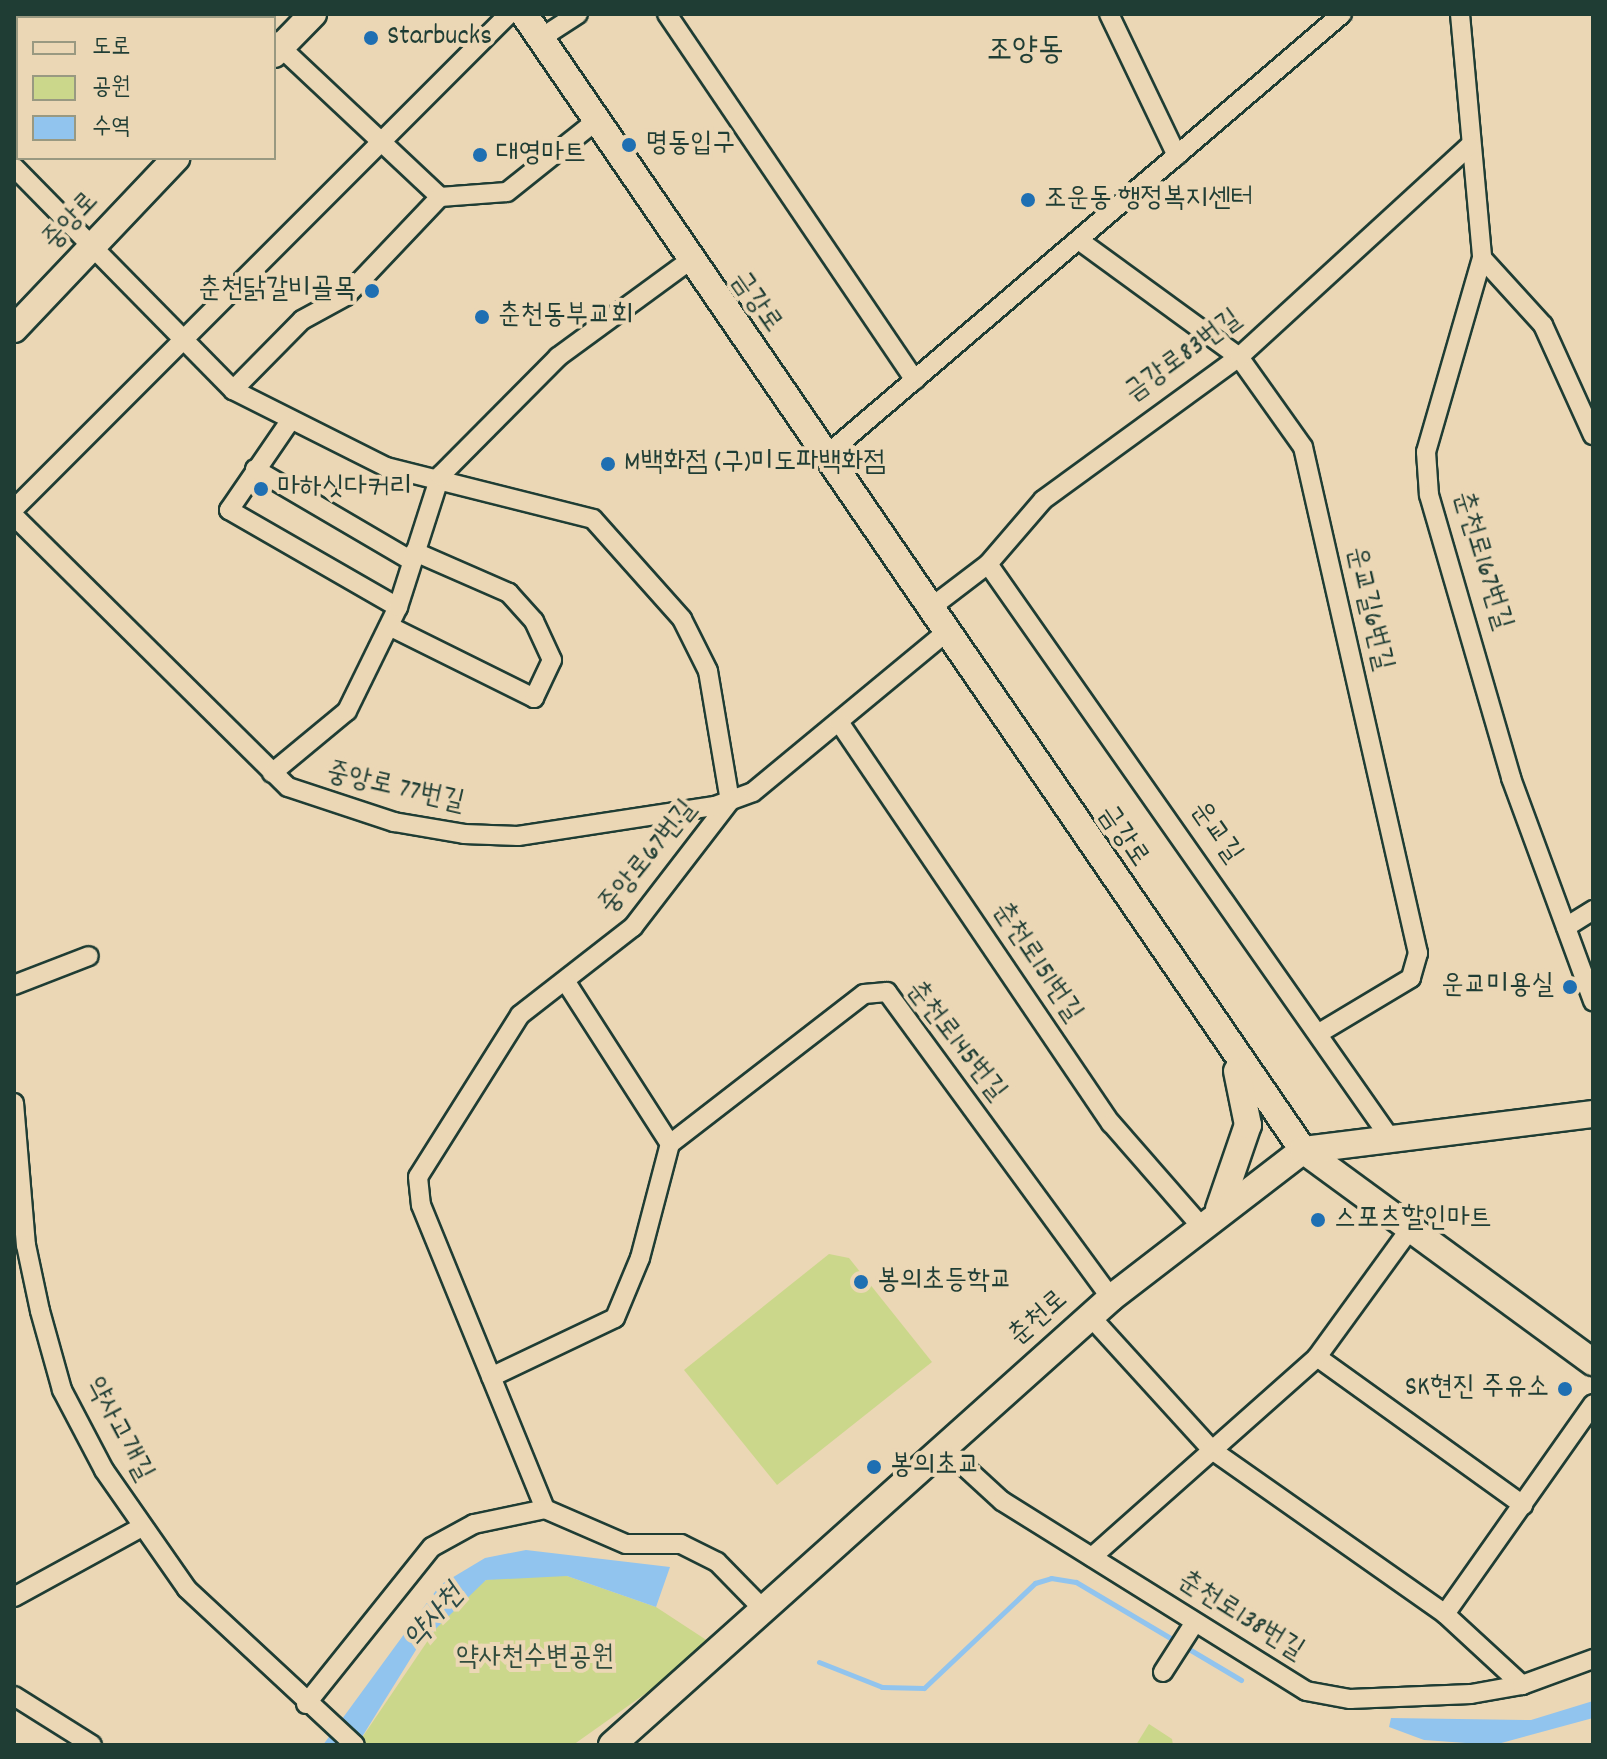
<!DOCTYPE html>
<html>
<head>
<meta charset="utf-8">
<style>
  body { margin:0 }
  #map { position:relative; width:1607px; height:1759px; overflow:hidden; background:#ebd7b5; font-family:Dekko,"Poor Story",sans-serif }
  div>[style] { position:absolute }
  .green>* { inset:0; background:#cbd78b }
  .water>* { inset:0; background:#91c4ee }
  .stream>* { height:5px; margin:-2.5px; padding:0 2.5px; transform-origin:2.5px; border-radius:2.5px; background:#91c4ee }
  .roads { filter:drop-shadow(2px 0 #1f3d34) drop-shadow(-2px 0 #1f3d34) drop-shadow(0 2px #1f3d34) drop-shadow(0 -2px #1f3d34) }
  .street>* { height:18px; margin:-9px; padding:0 9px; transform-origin:9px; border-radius:9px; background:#ebd7b5 }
  .secondary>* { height:26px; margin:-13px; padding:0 13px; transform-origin:13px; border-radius:13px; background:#ebd7b5 }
  .dots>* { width:22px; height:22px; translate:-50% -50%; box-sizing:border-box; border:4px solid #ebd7b5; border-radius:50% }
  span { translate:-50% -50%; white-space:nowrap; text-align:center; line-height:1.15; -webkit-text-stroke:8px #ebd7b5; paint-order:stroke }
  .poi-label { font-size:28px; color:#1f3d34 }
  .left { translate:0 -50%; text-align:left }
  .right { translate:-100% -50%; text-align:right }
  .street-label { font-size:28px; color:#1f3d34 }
  .park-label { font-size:28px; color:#304c3d }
  .water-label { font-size:30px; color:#2a4a47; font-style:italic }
  .quarter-label { font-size:32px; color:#1f3d34 }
  .frame { position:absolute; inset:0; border:16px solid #1f3d34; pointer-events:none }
  .legend { position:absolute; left:16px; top:16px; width:260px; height:144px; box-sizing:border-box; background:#ebd7b5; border:2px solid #999981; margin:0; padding:10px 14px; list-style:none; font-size:24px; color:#1f3d34 }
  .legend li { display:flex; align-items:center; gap:16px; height:40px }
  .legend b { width:40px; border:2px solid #999981 }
</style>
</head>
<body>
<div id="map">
  <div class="green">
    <div style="clip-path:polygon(829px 1254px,849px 1258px,932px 1362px,777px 1485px,684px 1370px)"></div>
    <div style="clip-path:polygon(526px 1574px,567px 1576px,656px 1607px,714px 1645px,573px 1745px,357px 1745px,452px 1605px,486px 1580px)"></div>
    <div style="clip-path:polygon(1149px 1724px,1172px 1739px,1173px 1745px,1136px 1745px)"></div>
  </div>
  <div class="water">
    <div style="clip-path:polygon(526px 1550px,670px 1567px,656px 1607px,567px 1576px,486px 1580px,419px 1645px,357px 1745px,323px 1745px,440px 1585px,485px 1558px)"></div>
    <div style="clip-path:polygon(1593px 1701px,1593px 1718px,1494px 1745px,1424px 1740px,1389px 1727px,1391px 1718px,1531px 1720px)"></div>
  </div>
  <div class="stream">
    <div style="left:819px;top:1662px;width:68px;rotate:21.6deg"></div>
    <div style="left:882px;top:1687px;width:42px;rotate:1.4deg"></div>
    <div style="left:924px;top:1688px;width:153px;rotate:-43.4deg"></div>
    <div style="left:1035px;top:1583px;width:17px;rotate:-17deg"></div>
    <div style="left:1051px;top:1578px;width:25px;rotate:9deg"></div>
    <div style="left:1076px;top:1582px;width:192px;rotate:30.7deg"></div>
  </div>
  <div class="roads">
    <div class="street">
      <div style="left:244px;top:14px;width:6px;rotate:39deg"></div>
      <div style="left:667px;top:14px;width:442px;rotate:55.9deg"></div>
      <div style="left:1109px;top:14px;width:157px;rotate:64.4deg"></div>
      <div style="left:1460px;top:14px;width:245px;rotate:84.8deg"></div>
      <div style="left:1482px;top:258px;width:202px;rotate:106.1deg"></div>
      <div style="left:1426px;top:452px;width:43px;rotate:86deg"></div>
      <div style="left:1429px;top:495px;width:295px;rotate:73.8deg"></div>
      <div style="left:1511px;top:778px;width:238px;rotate:69.8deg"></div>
      <div style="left:136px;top:18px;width:5px;rotate:-53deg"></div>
      <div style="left:541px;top:38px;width:44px;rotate:-33deg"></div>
      <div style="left:274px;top:41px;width:228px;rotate:43.2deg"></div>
      <div style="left:14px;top:167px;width:313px;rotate:45.5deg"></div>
      <div style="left:233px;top:390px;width:171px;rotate:26.7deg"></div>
      <div style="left:386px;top:467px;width:213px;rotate:14.1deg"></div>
      <div style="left:593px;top:519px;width:134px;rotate:48.3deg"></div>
      <div style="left:682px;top:619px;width:58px;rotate:63.4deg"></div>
      <div style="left:708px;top:671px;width:132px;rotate:80.4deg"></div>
      <div style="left:730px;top:801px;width:159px;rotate:127.6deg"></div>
      <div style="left:633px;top:927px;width:143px;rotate:142.1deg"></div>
      <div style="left:520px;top:1015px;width:191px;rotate:122.2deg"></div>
      <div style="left:418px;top:1177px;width:28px;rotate:84deg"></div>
      <div style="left:421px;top:1205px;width:328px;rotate:67.8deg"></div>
      <div style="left:545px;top:1509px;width:88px;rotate:23.4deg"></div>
      <div style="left:626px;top:1544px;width:55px"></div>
      <div style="left:681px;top:1544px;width:40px;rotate:26.6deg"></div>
      <div style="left:717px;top:1562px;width:66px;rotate:45.6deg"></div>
      <div style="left:1080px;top:241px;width:197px;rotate:36.1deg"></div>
      <div style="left:1239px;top:357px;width:110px;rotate:54.6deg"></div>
      <div style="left:1303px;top:447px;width:519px;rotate:77.2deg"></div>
      <div style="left:1418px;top:953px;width:26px;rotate:106deg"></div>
      <div style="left:1411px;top:978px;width:107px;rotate:149.1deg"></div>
      <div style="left:1482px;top:258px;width:91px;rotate:47.7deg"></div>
      <div style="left:1543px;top:325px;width:121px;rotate:65.6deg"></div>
      <div style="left:233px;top:390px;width:98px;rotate:-45.4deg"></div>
      <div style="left:302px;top:320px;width:50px;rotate:-28.6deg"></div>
      <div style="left:346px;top:296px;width:137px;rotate:-46.5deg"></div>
      <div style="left:440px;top:197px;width:67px;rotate:-4.3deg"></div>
      <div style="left:507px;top:192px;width:114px;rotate:-38.6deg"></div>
      <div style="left:290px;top:421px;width:108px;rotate:124.4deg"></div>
      <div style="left:229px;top:510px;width:195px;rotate:29.9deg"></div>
      <div style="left:823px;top:458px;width:683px;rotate:-40.55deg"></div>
      <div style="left:255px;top:469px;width:182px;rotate:30.4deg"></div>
      <div style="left:14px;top:509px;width:700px;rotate:-45deg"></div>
      <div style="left:14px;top:516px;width:385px;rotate:44.7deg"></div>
      <div style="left:288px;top:787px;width:112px;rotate:18.3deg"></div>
      <div style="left:394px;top:822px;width:71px;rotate:9.7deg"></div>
      <div style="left:464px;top:834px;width:54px;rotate:2.1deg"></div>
      <div style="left:518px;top:836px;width:199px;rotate:-8.7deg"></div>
      <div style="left:715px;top:806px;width:40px;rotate:-20.2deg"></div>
      <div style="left:753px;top:792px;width:249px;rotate:-39.6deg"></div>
      <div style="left:988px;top:564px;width:701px;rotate:54.99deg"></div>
      <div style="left:929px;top:609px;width:74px;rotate:-37.3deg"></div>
      <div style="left:988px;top:564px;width:84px;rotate:-49.3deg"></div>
      <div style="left:1043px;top:500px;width:243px;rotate:-36.1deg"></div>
      <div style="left:1239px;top:357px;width:312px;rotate:-42.5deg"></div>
      <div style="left:389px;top:626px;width:162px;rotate:26.4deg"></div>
      <div style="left:534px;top:698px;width:42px;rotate:-64.7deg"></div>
      <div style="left:552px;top:660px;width:43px;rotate:-114.8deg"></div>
      <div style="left:534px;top:621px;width:38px;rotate:-132deg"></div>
      <div style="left:509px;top:593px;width:103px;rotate:-156.4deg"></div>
      <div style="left:839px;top:722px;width:485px;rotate:55.9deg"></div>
      <div style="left:1111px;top:1123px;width:135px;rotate:48.9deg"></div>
      <div style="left:272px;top:773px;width:97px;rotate:-39.6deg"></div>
      <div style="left:347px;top:711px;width:116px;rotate:-63.9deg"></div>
      <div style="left:398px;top:607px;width:138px;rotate:-72.2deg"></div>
      <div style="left:440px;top:476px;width:168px;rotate:-45.2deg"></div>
      <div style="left:558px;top:357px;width:161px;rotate:-36.2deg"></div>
      <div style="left:1566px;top:927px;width:32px;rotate:-32deg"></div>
      <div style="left:14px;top:985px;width:80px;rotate:-21.1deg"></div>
      <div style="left:14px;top:1103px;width:143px;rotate:85.2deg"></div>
      <div style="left:26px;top:1245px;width:67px;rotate:78deg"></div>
      <div style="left:40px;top:1311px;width:82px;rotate:74.4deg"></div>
      <div style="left:62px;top:1390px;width:90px;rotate:62.3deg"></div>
      <div style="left:104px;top:1470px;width:145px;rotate:55.1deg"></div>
      <div style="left:187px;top:1589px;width:229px;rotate:42.9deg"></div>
      <div style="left:670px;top:1144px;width:245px;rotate:-37.7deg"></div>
      <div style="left:864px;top:994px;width:23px;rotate:-5deg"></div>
      <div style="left:887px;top:992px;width:379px;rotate:53.8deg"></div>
      <div style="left:1090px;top:1316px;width:181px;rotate:47.7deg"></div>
      <div style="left:1212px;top:1450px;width:285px;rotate:35.1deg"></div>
      <div style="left:1445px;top:1614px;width:105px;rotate:42.7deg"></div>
      <div style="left:1317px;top:1357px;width:254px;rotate:35.7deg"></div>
      <div style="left:491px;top:1377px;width:137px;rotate:-25.4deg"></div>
      <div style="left:615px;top:1318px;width:65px;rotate:-67.4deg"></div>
      <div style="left:640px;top:1258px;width:118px;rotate:-75.3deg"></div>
      <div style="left:670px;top:1144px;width:193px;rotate:-122.7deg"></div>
      <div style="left:943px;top:1447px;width:80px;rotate:42.5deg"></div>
      <div style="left:1002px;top:1501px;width:358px;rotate:32deg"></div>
      <div style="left:1306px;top:1691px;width:45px;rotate:10.3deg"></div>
      <div style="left:1350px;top:1699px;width:121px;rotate:-2.4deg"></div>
      <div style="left:1471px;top:1694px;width:52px;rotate:-10deg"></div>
      <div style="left:1522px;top:1685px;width:76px;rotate:-20.1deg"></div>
      <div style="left:1092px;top:1557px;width:301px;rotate:-41.6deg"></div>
      <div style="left:1317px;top:1357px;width:158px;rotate:-54deg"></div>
      <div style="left:14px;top:1597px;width:144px;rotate:-28.7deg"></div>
      <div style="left:1445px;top:1614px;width:257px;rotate:-54.8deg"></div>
      <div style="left:1163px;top:1672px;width:59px;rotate:-57.4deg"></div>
      <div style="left:14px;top:1696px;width:92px;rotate:32.1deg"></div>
      <div style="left:306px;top:1704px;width:201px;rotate:-51.3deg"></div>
      <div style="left:432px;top:1547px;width:48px;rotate:-28.7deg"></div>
      <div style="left:474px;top:1524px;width:73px;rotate:-11.9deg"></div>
    </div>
    <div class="secondary">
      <div style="left:524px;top:14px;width:1377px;rotate:55.56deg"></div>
      <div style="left:1303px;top:1150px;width:359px;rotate:36.2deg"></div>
      <div style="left:274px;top:54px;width:56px;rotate:-45.7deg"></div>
      <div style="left:14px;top:329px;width:236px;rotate:-46.5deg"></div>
      <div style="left:1219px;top:1209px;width:89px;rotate:-71deg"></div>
      <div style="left:1248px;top:1125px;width:55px;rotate:-101.5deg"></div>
      <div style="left:612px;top:1745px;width:670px;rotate:-41.85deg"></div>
      <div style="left:1111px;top:1298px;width:242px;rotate:-37.6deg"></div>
      <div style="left:1303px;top:1150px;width:292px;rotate:-7.1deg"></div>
    </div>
  </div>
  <div class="dots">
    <div style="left:371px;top:38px;background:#1f6fb2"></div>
    <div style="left:629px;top:145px;background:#1f6fb2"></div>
    <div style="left:480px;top:155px;background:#1f6fb2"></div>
    <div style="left:1028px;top:200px;background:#1f6fb2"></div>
    <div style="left:372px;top:291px;background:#1f6fb2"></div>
    <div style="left:482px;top:317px;background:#1f6fb2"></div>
    <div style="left:608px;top:464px;background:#1f6fb2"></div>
    <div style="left:261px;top:489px;background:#1f6fb2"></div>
    <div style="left:1570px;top:987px;background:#1f6fb2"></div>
    <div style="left:1318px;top:1220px;background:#1f6fb2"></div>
    <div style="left:861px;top:1282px;background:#1f6fb2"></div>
    <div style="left:1565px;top:1389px;background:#1f6fb2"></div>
    <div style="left:874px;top:1467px;background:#1f6fb2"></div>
  </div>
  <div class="poi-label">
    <span class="left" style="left:387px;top:38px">Starbucks</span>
    <span class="left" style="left:645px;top:145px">명동입구</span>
    <span class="left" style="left:496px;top:155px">대영마트</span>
    <span class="left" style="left:1044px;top:200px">조운동 행정복지센터</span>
    <span class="right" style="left:356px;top:291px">춘천닭갈비골목</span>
    <span class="left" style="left:498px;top:317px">춘천동부교회</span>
    <span class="left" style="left:624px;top:464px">M백화점 (구)미도파백화점</span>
    <span class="left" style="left:277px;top:489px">마하싯다커리</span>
    <span class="right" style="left:1554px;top:987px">운교미용실</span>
    <span class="left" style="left:1334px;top:1220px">스포츠할인마트</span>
    <span class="left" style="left:877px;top:1282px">봉의초등학교</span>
    <span class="right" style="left:1549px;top:1389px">SK현진 주유소</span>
    <span class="left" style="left:890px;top:1467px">봉의초교</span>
  </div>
  <div class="street-label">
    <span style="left:72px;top:222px;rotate:-47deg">중앙로</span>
    <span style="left:755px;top:303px;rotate:55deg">금강로</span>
    <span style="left:1184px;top:357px;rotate:-36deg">금강로83번길</span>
    <span style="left:1481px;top:561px;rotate:73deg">춘천로167번길</span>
    <span style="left:1368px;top:609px;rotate:77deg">운교길6번길</span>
    <span style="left:395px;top:789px;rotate:13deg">중앙로 77번길</span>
    <span style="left:1215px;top:833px;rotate:55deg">운교길</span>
    <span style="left:1122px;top:837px;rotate:56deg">금강로</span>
    <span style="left:649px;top:858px;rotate:-51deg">중앙로67번길</span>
    <span style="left:1036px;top:963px;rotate:56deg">춘천로151번길</span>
    <span style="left:955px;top:1042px;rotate:52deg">춘천로145번길</span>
    <span style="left:1039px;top:1319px;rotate:-41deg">춘천로</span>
    <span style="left:118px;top:1430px;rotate:62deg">약사고개길</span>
    <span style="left:1240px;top:1617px;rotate:32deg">춘천로138번길</span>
  </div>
  <div class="park-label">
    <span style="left:535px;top:1659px">약사천수변공원</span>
  </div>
  <div class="water-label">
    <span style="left:436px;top:1618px;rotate:-49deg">약사천</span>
  </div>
  <div class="quarter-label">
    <span style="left:1025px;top:52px">조양동</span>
  </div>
  <div class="frame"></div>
  <ul class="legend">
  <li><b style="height:10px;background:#ebd7b5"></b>도로</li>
  <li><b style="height:22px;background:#cbd78b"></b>공원</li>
  <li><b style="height:22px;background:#91c4ee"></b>수역</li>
  </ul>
</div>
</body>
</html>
